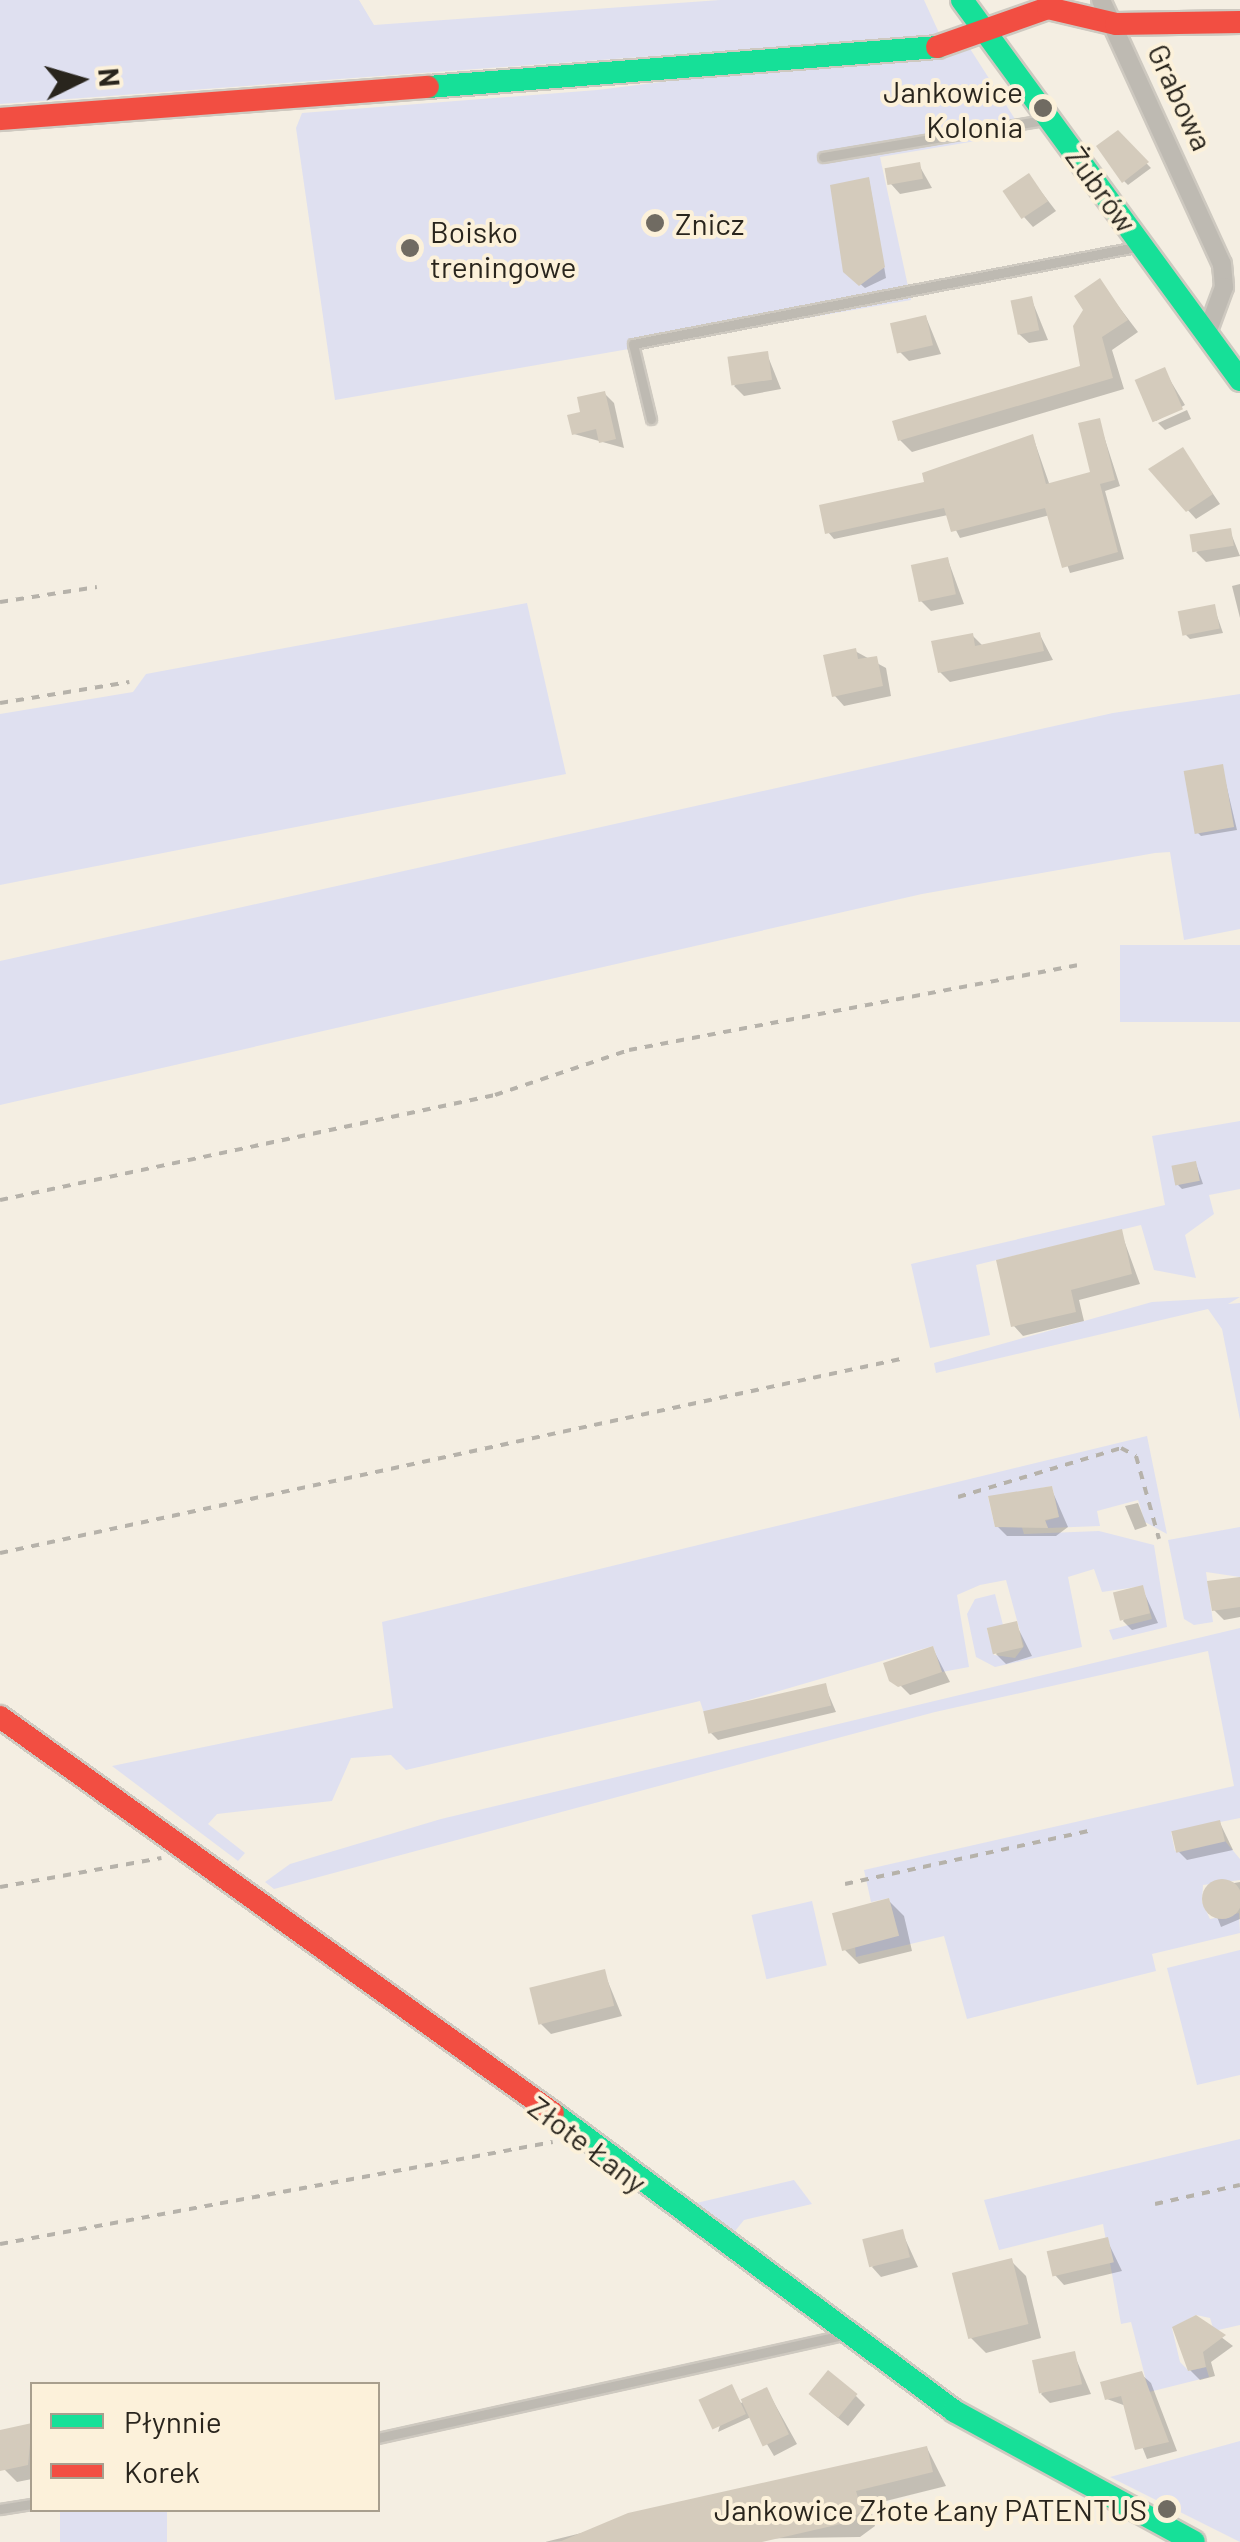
<!DOCTYPE html>
<html>
<head>
<meta charset="utf-8">
<style>
  body { margin:0 }
  #map { position:relative; width:1240px; height:2542px; overflow:hidden; background:#f4eee2; font-family:Barlow,sans-serif }
  div>[style] { position:absolute }
  .green>* { inset:0; background:#dfe0f0; transform-origin:0 0 }
  .shadow>* { inset:0; background:#0003 }
  .building>* { inset:0; background:#d4cbbc; transform-origin:0 0 }
  .round { border-radius:50% }
  .path>* { height:4px; margin-top:-2px; transform-origin:0; background:repeating-linear-gradient(90deg,#b6b2aa 0 8px,transparent 0 16px) }
  .roads { filter:drop-shadow(2px 0 #cec9c0) drop-shadow(-2px 0 #cec9c0) drop-shadow(0 2px #cec9c0) drop-shadow(0 -2px #cec9c0) }
  .lane>* { height:9px; margin:-4.5px; padding:0 4.5px; transform-origin:4.5px; border-radius:4.5px; background:#bebab2 }
  .street>* { height:18px; margin:-9px; padding:0 9px; transform-origin:9px; border-radius:9px; background:#bebab2 }
  .fast>* { height:22px; margin:-11px; padding:0 11px; transform-origin:11px; border-radius:11px; background:#16e098 }
  .jam>* { height:22px; margin:-11px; padding:0 11px; transform-origin:11px; border-radius:11px; background:#f24e42 }
  .dots>* { width:28px; height:28px; translate:-50% -50%; box-sizing:border-box; border:5px solid #fcf1da; border-radius:50% }
  span { translate:-50% -50%; white-space:nowrap; text-align:center; line-height:1.15; -webkit-text-stroke:8px #fcf1da; paint-order:stroke }
  .poi-label { font-size:30px; color:#29251d }
  .right { translate:-100% -50%; text-align:right }
  .left { translate:0 -50%; text-align:left }
  .street-label { font-size:30px; color:#29251d }
  .legend { position:absolute; left:30px; top:2382px; width:350px; height:130px; box-sizing:border-box; background:#fcf1da; border:2px solid #a89f8e; margin:0; padding:12px 18px; list-style:none; font-size:30px; color:#29251d }
  .legend li { display:flex; align-items:center; gap:20px; height:50px }
  .legend b { width:50px; border:2px solid #a89f8e }
  .north { position:absolute; left:30px; top:30px; width:100px; height:100px; -webkit-text-stroke:8px #fcf1da; paint-order:stroke; rotate:85deg; font-size:28px; font-weight:700; line-height:40px; text-align:center; color:#29251d }
  .north::after { content:''; display:block; margin:auto; width:35px; height:45px; background:#29251d; clip-path:polygon(50% 0,100% 100%,50% 72%,0 100%) }
</style>
</head>
<body>
<div id="map">
  <div class="green">
    <div style="clip-path:polygon(0 0,359px 0,374px 25px,720px 0,924px 0,940px 35px,0 104px)"></div>
    <div style="clip-path:polygon(967px 44px,1024px 133px,880px 157px,911px 300px,335px 400px,296px 128px,302px 113px,597px 90px)"></div>
    <div style="clip-path:polygon(527px 603px,566px 774px,0 885px,0 714px,133px 692px,146px 674px)"></div>
    <div style="clip-path:polygon(1240px 694px,1240px 929px,1184px 940px,1170px 852px,1155px 853px,922px 894px,0 1105px,0 961px,1113px 713px)"></div>
    <div style="left:1240px;top:945px;width:77px;height:120px;rotate:90deg"></div>
    <div style="clip-path:polygon(1240px 1121px,1240px 1189px,1209px 1195px,1214px 1214px,1185px 1235px,1196px 1278px,1154px 1270px,1141px 1225px,976px 1265px,990px 1335px,930px 1348px,911px 1264px,1165px 1205px,1152px 1136px)"></div>
    <div style="clip-path:polygon(1240px 1297px,1228px 1304px,1240px 1303px,1240px 1420px,1222px 1329px,1208px 1309px,936px 1373px,934px 1363px,1152px 1302px)"></div>
    <div style="clip-path:polygon(1147px 1436px,1167px 1534px,1145px 1522px,1138px 1500px,1097px 1511px,1100px 1526px,1048px 1528px,1045px 1521px,1059px 1517px,1052px 1486px,988px 1497px,995px 1527px,1020px 1521px,1024px 1534px,1099px 1531px,1154px 1545px,1167px 1627px,1113px 1640px,1109px 1630px,1152px 1619px,1143px 1586px,1102px 1592px,1094px 1569px,1068px 1577px,1082px 1647px,995px 1667px,976px 1657px,967px 1614px,975px 1599px,995px 1594px,1003px 1625px,987px 1630px,994px 1655px,1015px 1658px,1024px 1646px,1006px 1580px,980px 1585px,957px 1595px,969px 1667px,942px 1672px,933px 1646px,704px 1713px,700px 1701px,406px 1770px,391px 1755px,351px 1758px,332px 1801px,217px 1814px,208px 1824px,245px 1853px,238px 1861px,112px 1766px,393px 1708px,382px 1622px)"></div>
    <div style="clip-path:polygon(1240px 1527px,1240px 1577px,1206px 1572px,1213px 1622px,1194px 1625px,1184px 1619px,1168px 1540px)"></div>
    <div style="clip-path:polygon(1240px 1628px,1240px 1818px,1171px 1832px,1175px 1851px,1225px 1841px,1240px 1859px,1240px 1880px,1203px 1885px,1202px 1902px,1210px 1919px,1239px 1913px,1240px 1933px,1152px 1954px,1156px 1971px,967px 2019px,944px 1936px,856px 1957px,855px 1947px,898px 1935px,889px 1898px,871px 1902px,864px 1870px,1234px 1786px,1208px 1651px,935px 1712px,274px 1889px,265px 1882px,290px 1864px,441px 1819px)"></div>
    <div style="left:812px;top:1901px;width:66px;height:62px;rotate:77deg"></div>
    <div style="clip-path:polygon(1240px 1950px,1240px 2075px,1197px 2085px,1167px 1968px)"></div>
    <div style="clip-path:polygon(1240px 2139px,1240px 2325px,1214px 2331px,1210px 2318px,1196px 2315px,1172px 2328px,1180px 2362px,1189px 2371px,1206px 2367px,1209px 2377px,1149px 2392px,1131px 2322px,1121px 2324px,1103px 2224px,999px 2250px,984px 2200px)"></div>
    <div style="clip-path:polygon(794px 2180px,812px 2204px,744px 2220px,731px 2236px,688px 2205px)"></div>
    <div style="clip-path:polygon(1240px 2441px,1240px 2542px,1110px 2477px)"></div>
    <div style="left:60px;top:2510px;width:107px;height:33px"></div>
  </div>
  <div class="shadow">
    <div style="clip-path:polygon(1118px 134px,1151px 168px,1128px 185px,1124px 181px)"></div>
    <div style="clip-path:polygon(919px 165px,932px 188px,900px 194px,891px 184px)"></div>
    <div style="clip-path:polygon(1029px 176px,1056px 211px,1033px 227px,1024px 217px)"></div>
    <div style="clip-path:polygon(869px 180px,886px 278px,865px 288px,845px 271px)"></div>
    <div style="clip-path:polygon(1100px 282px,1138px 332px,1112px 350px,1124px 389px,912px 452px,900px 440px,1083px 368px)"></div>
    <div style="clip-path:polygon(1031px 298px,1048px 340px,1029px 343px,1019px 334px)"></div>
    <div style="clip-path:polygon(926px 317px,941px 354px,909px 361px,899px 351px)"></div>
    <div style="clip-path:polygon(767px 354px,781px 389px,744px 396px,734px 386px)"></div>
    <div style="clip-path:polygon(1164px 370px,1185px 405px,1156px 421px,1138px 382px)"></div>
    <div style="clip-path:polygon(604px 393px,614px 403px,624px 448px,574px 434px)"></div>
    <div style="clip-path:polygon(1187px 410px,1191px 419px,1165px 430px,1158px 423px)"></div>
    <div style="clip-path:polygon(1099px 421px,1120px 486px,1105px 491px,1124px 559px,1070px 573px,1050px 515px,960px 538px,948px 515px,834px 539px,828px 532px,1033px 437px,1050px 486px,1093px 474px)"></div>
    <div style="clip-path:polygon(1183px 450px,1220px 504px,1196px 519px,1151px 470px)"></div>
    <div style="clip-path:polygon(1230px 531px,1240px 556px,1206px 562px,1196px 552px)"></div>
    <div style="clip-path:polygon(948px 560px,964px 604px,931px 611px,921px 601px)"></div>
    <div style="clip-path:polygon(1240px 584px,1240px 618px,1232px 586px)"></div>
    <div style="clip-path:polygon(1214px 607px,1223px 633px,1190px 639px,1186px 635px)"></div>
    <div style="clip-path:polygon(972px 635px,982px 645px,1040px 635px,1053px 660px,950px 682px,940px 672px)"></div>
    <div style="clip-path:polygon(855px 651px,886px 668px,891px 696px,844px 706px,835px 696px)"></div>
    <div style="clip-path:polygon(1222px 767px,1237px 830px,1201px 836px,1197px 832px)"></div>
    <div style="clip-path:polygon(1196px 1164px,1203px 1184px,1182px 1189px,1178px 1185px)"></div>
    <div style="clip-path:polygon(1121px 1232px,1140px 1284px,1079px 1300px,1084px 1321px,1023px 1336px,1014px 1326px)"></div>
    <div style="clip-path:polygon(1051px 1488px,1068px 1527px,1056px 1536px,1007px 1536px,997px 1526px)"></div>
    <div style="clip-path:polygon(1138px 1503px,1147px 1526px,1135px 1530px,1125px 1506px)"></div>
    <div style="clip-path:polygon(1240px 1580px,1240px 1617px,1224px 1620px,1214px 1610px)"></div>
    <div style="clip-path:polygon(1142px 1588px,1158px 1623px,1132px 1630px,1123px 1621px)"></div>
    <div style="clip-path:polygon(1016px 1624px,1032px 1656px,1006px 1664px,996px 1654px)"></div>
    <div style="clip-path:polygon(933px 1649px,950px 1682px,910px 1695px,900px 1685px)"></div>
    <div style="clip-path:polygon(825px 1686px,836px 1712px,718px 1740px,711px 1733px)"></div>
    <div style="clip-path:polygon(1220px 1823px,1233px 1850px,1187px 1860px,1177px 1850px)"></div>
    <div style="clip-path:polygon(1240px 1882px,1240px 1919px,1221px 1927px,1206px 1888px)"></div>
    <div style="clip-path:polygon(889px 1901px,904px 1916px,912px 1951px,859px 1964px,844px 1949px)"></div>
    <div style="clip-path:polygon(604px 1972px,622px 2016px,551px 2034px,541px 2024px)"></div>
    <div style="clip-path:polygon(902px 2232px,918px 2267px,881px 2277px,872px 2267px)"></div>
    <div style="clip-path:polygon(1107px 2240px,1122px 2271px,1064px 2285px,1055px 2275px)"></div>
    <div style="clip-path:polygon(1011px 2261px,1026px 2276px,1041px 2338px,986px 2353px,971px 2338px)"></div>
    <div style="clip-path:polygon(1196px 2318px,1233px 2346px,1211px 2362px,1215px 2376px,1200px 2380px,1190px 2370px)"></div>
    <div style="clip-path:polygon(1074px 2354px,1091px 2394px,1050px 2403px,1041px 2394px)"></div>
    <div style="clip-path:polygon(1141px 2374px,1151px 2383px,1177px 2451px,1147px 2459px,1126px 2406px,1107px 2399px)"></div>
    <div style="clip-path:polygon(731px 2387px,741px 2403px,767px 2390px,797px 2444px,774px 2456px,751px 2417px,718px 2432px)"></div>
    <div style="clip-path:polygon(856px 2396px,865px 2405px,848px 2426px,821px 2404px)"></div>
    <div style="clip-path:polygon(32px 2426px,32px 2479px,17px 2482px,4px 2469px,0 2432px)"></div>
    <div style="clip-path:polygon(927px 2448px,946px 2486px,870px 2505px,875px 2526px,860px 2537px,545px 2542px)"></div>
  </div>
  <div class="building">
    <div style="clip-path:polygon(1118px 130px,1149px 162px,1122px 183px,1096px 146px)"></div>
    <div style="left:920px;top:162px;width:17px;height:36px;rotate:80deg"></div>
    <div style="left:1029px;top:173px;width:34px;height:32px;rotate:56deg"></div>
    <div style="clip-path:polygon(869px 177px,885px 267px,859px 286px,843px 272px,830px 185px)"></div>
    <div style="clip-path:polygon(1100px 278px,1128px 320px,1102px 337px,1113px 378px,898px 441px,892px 421px,1080px 366px,1073px 326px,1083px 310px,1074px 296px)"></div>
    <div style="left:1032px;top:296px;width:35px;height:22px;rotate:78deg"></div>
    <div style="left:926px;top:315px;width:31px;height:37px;rotate:77deg"></div>
    <div style="left:768px;top:351px;width:29px;height:41px;rotate:82deg"></div>
    <div style="left:1165px;top:367px;width:46px;height:33px;rotate:67deg"></div>
    <div style="clip-path:polygon(605px 391px,616px 439px,599px 443px,596px 429px,572px 435px,567px 415px,580px 412px,577px 397px)"></div>
    <div style="clip-path:polygon(1100px 418px,1115px 480px,1100px 484px,1118px 552px,1062px 568px,1045px 508px,951px 532px,944px 508px,825px 534px,819px 505px,924px 482px,922px 473px,1033px 434px,1046px 484px,1090px 472px,1078px 423px)"></div>
    <div style="clip-path:polygon(1183px 447px,1213px 494px,1186px 512px,1148px 469px)"></div>
    <div style="left:1231px;top:528px;width:18px;height:42px;rotate:81deg"></div>
    <div style="left:948px;top:557px;width:38px;height:38px;rotate:78deg"></div>
    <div style="left:1215px;top:604px;width:25px;height:38px;rotate:79deg"></div>
    <div style="clip-path:polygon(1040px 632px,1044px 651px,938px 673px,931px 641px,973px 633px,975px 646px)"></div>
    <div style="clip-path:polygon(856px 648px,858px 659px,877px 656px,883px 686px,832px 697px,823px 655px)"></div>
    <div style="left:1223px;top:764px;width:64px;height:40px;rotate:80deg"></div>
    <div style="left:1196px;top:1161px;width:20px;height:25px;rotate:79deg"></div>
    <div style="clip-path:polygon(1122px 1229px,1132px 1274px,1071px 1290px,1076px 1312px,1011px 1327px,996px 1260px)"></div>
    <div style="clip-path:polygon(1052px 1486px,1059px 1517px,1045px 1520px,1048px 1528px,995px 1527px,988px 1496px)"></div>
    <div style="clip-path:polygon(1240px 1577px,1240px 1607px,1212px 1611px,1207px 1581px)"></div>
    <div style="left:1143px;top:1585px;width:29px;height:31px;rotate:76deg"></div>
    <div style="left:1017px;top:1621px;width:27px;height:31px;rotate:77deg"></div>
    <div style="clip-path:polygon(933px 1646px,942px 1672px,898px 1687px,889px 1681px,883px 1663px)"></div>
    <div style="left:826px;top:1683px;width:23px;height:126px;rotate:77deg"></div>
    <div style="left:1220px;top:1820px;width:22px;height:50px;rotate:77deg"></div>
    <div class="round" style="left:1202px;top:1879px;width:40px;height:40px"></div>
    <div style="left:889px;top:1898px;width:39px;height:59px;rotate:75deg"></div>
    <div style="left:605px;top:1969px;width:38px;height:78px;rotate:76deg"></div>
    <div style="left:903px;top:2229px;width:29px;height:42px;rotate:76deg"></div>
    <div style="left:1108px;top:2237px;width:26px;height:63px;rotate:77deg"></div>
    <div style="left:1012px;top:2258px;width:68px;height:62px;rotate:76deg"></div>
    <div style="clip-path:polygon(1196px 2315px,1226px 2335px,1203px 2352px,1206px 2367px,1188px 2371px,1172px 2327px)"></div>
    <div style="left:1075px;top:2351px;width:34px;height:44px;rotate:78deg"></div>
    <div style="left:828px;top:2370px;width:38px;height:31px;rotate:39deg"></div>
    <div style="clip-path:polygon(1142px 2371px,1169px 2442px,1135px 2450px,1121px 2396px,1105px 2400px,1100px 2382px)"></div>
    <div style="left:732px;top:2384px;width:33px;height:37px;rotate:65deg"></div>
    <div style="left:767px;top:2387px;width:52px;height:29px;rotate:65deg"></div>
    <div style="clip-path:polygon(32px 2423px,28px 2465px,0 2471px,0 2430px)"></div>
    <div style="clip-path:polygon(927px 2446px,933px 2472px,856px 2491px,862px 2511px,845px 2523px,762px 2542px,559px 2542px,628px 2513px)"></div>
  </div>
  <div class="path">
    <div style="left:0;top:602px;width:98px;rotate:-8.8deg"></div>
    <div style="left:0;top:703px;width:131px;rotate:-9.2deg"></div>
    <div style="left:0;top:1200px;width:506px;rotate:-11.98deg"></div>
    <div style="left:495px;top:1095px;width:141px;rotate:-18.6deg"></div>
    <div style="left:629px;top:1050px;width:456px;rotate:-10.7deg"></div>
    <div style="left:958px;top:1497px;width:170px;rotate:-16.7deg"></div>
    <div style="left:1121px;top:1448px;width:17px;rotate:28deg"></div>
    <div style="left:1136px;top:1456px;width:86px;rotate:74.5deg"></div>
    <div style="left:0;top:1553px;width:926px;rotate:-12.16deg"></div>
    <div style="left:845px;top:1884px;width:249px;rotate:-12.3deg"></div>
    <div style="left:0;top:1887px;width:164px;rotate:-10.2deg"></div>
    <div style="left:1155px;top:2204px;width:87px;rotate:-12.6deg"></div>
    <div style="left:0;top:2244px;width:562px;rotate:-10.45deg"></div>
  </div>
  <div class="roads">
    <div class="lane">
      <div style="left:823px;top:157px;width:224px;rotate:-9.5deg"></div>
      <div style="left:651px;top:419px;width:77px;rotate:-103.5deg"></div>
      <div style="left:633px;top:344px;width:512px;rotate:-10.92deg"></div>
      <div style="left:378px;top:2438px;width:477px;rotate:-12.5deg"></div>
      <div style="left:0;top:2509px;width:32px;rotate:-9deg"></div>
    </div>
    <div class="street">
      <div style="left:1101px;top:0;width:290px;rotate:65.4deg"></div>
      <div style="left:1222px;top:264px;width:23px;rotate:85deg"></div>
      <div style="left:1224px;top:287px;width:49px;rotate:110.3deg"></div>
    </div>
    <div class="fast">
      <div style="left:962px;top:0;width:471px;rotate:53.8deg"></div>
      <div style="left:428px;top:87px;width:511px;rotate:-4.49deg"></div>
      <div style="left:553px;top:2113px;width:500px;rotate:36.6deg"></div>
      <div style="left:954px;top:2411px;width:273px;rotate:28.6deg"></div>
    </div>
    <div class="jam">
      <div style="left:937px;top:47px;width:118px;rotate:-19.4deg"></div>
      <div style="left:1048px;top:8px;width:70px;rotate:13.2deg"></div>
      <div style="left:1116px;top:24px;width:124px;rotate:-0.9deg"></div>
      <div style="left:0;top:119px;width:429px;rotate:-4.3deg"></div>
      <div style="left:0;top:1717px;width:680px;rotate:35.61deg"></div>
    </div>
  </div>
  <div class="dots">
    <div style="left:1043px;top:108px;background:#706b62"></div>
    <div style="left:655px;top:223px;background:#706b62"></div>
    <div style="left:410px;top:248px;background:#706b62"></div>
    <div style="left:1167px;top:2509px;background:#706b62"></div>
  </div>
  <div class="poi-label">
    <span class="right" style="left:1023px;top:108px">Jankowice<br>Kolonia</span>
    <span class="left" style="left:675px;top:223px">Znicz</span>
    <span class="left" style="left:430px;top:248px">Boisko<br>treningowe</span>
    <span class="right" style="left:1147px;top:2509px">Jankowice Złote Łany PATENTUS</span>
  </div>
  <div class="street-label">
    <span style="left:1181px;top:97px;rotate:65deg">Grabowa</span>
    <span style="left:1102px;top:189px;rotate:54deg">Żubrów</span>
    <span style="left:588px;top:2144px;rotate:37deg">Złote Łany</span>
  </div>
  <ul class="legend">
  <li><b style="height:12px;background:#16e098"></b>Płynnie</li>
  <li><b style="height:12px;background:#f24e42"></b>Korek</li>
  </ul>
  <div class="north">N</div>
</div>
</body>
</html>
